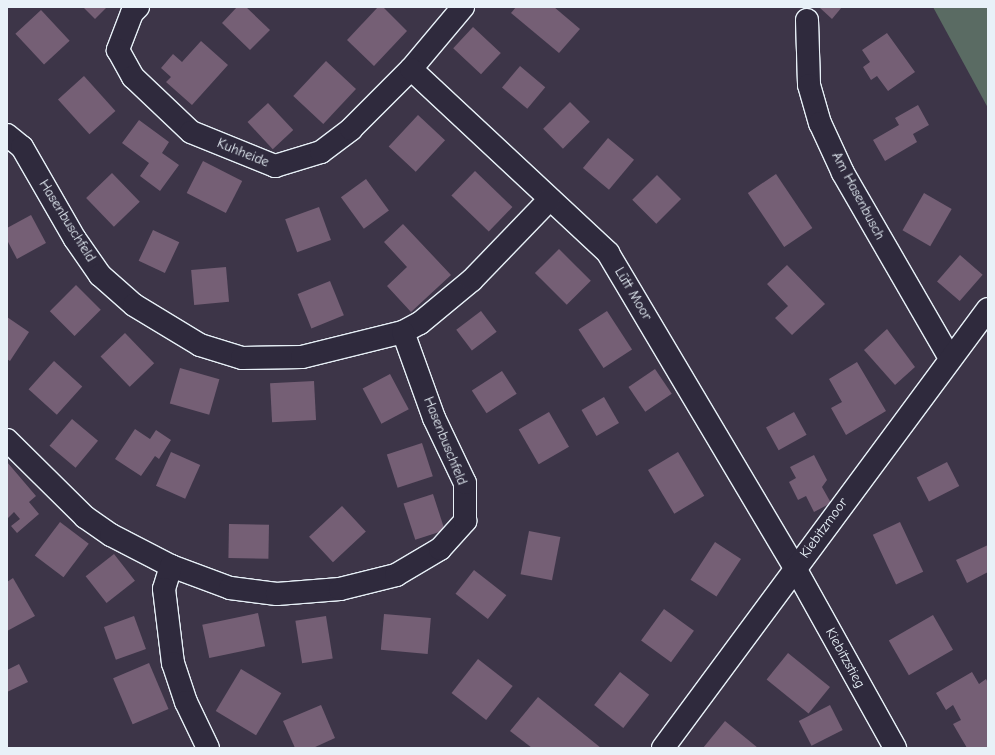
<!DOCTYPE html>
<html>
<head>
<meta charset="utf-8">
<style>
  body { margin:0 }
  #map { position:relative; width:995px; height:755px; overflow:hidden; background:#3d3548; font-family:"Comic Neue",sans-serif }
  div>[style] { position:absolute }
  .green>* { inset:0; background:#5a6b63 }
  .building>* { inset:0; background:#755f75; transform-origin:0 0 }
  .roads { filter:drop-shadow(1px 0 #e8f1f8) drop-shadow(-1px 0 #e8f1f8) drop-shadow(0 1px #e8f1f8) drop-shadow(0 -1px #e8f1f8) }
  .minor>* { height:22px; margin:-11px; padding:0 11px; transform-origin:11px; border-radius:11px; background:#2f2a3d }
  span { translate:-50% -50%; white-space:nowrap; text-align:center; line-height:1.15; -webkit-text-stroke:4px #2f2a3d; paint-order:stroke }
  .street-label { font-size:14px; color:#e8f1f8 }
  .frame { position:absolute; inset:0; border:8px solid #e8f1f8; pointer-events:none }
</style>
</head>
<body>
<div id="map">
  <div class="green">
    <div style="clip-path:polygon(933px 7px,988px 7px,988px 108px)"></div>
  </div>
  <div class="building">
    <div style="clip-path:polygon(83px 7px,107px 7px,95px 19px)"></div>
    <div style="clip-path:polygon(237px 7px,246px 7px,270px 30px,250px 50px,222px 23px)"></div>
    <div style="clip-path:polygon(378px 7px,383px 7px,407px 31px,374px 66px,347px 40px)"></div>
    <div style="clip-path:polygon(516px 7px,554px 7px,580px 29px,559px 53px,511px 13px)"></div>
    <div style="clip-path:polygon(819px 7px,842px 7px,832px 19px)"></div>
    <div style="left:41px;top:10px;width:42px;height:35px;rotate:47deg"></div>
    <div style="left:473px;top:27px;width:38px;height:29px;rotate:43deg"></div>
    <div style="clip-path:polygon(887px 33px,915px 72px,888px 91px,877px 76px,871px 80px,863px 67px,870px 62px,862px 50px)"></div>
    <div style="clip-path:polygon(201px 41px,228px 65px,192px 105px,166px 82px,171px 77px,161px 68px,173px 54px,182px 62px)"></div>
    <div style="left:326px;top:61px;width:41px;height:48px;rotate:43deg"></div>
    <div style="left:520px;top:66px;width:33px;height:28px;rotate:40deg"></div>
    <div style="left:84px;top:76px;width:47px;height:35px;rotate:48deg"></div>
    <div style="left:570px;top:102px;width:28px;height:38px;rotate:45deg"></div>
    <div style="left:268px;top:103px;width:37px;height:28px;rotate:47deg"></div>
    <div style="clip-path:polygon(918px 105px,929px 125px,913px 134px,917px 142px,885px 161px,873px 140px,899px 125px,895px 118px)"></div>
    <div style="left:418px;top:115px;width:37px;height:43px;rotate:43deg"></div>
    <div style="clip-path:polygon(139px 120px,169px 142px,162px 153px,179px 165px,160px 191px,140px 176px,149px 163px,122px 143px)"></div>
    <div style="left:608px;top:138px;width:34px;height:39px;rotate:40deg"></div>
    <div style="left:203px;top:161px;width:44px;height:36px;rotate:27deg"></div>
    <div style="left:475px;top:171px;width:52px;height:34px;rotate:44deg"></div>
    <div style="left:112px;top:173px;width:40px;height:36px;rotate:46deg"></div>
    <div style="left:776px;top:174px;width:65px;height:34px;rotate:56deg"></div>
    <div style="left:657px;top:175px;width:34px;height:35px;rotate:45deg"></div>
    <div style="left:366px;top:179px;width:39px;height:31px;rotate:54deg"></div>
    <div style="left:924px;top:193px;width:32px;height:43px;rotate:30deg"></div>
    <div style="left:319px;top:207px;width:35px;height:36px;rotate:70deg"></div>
    <div style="clip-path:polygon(31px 215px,46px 243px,17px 259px,7px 240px,7px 228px)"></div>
    <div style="clip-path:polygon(403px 224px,451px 275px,411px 312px,387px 286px,407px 267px,384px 242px)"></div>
    <div style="left:153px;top:230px;width:29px;height:34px;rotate:25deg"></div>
    <div style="left:559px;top:249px;width:45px;height:34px;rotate:45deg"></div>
    <div style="left:960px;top:255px;width:30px;height:35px;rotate:41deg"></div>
    <div style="clip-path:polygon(787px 265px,825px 304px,792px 335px,775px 318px,788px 306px,767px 284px)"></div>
    <div style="left:226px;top:267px;width:35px;height:35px;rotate:85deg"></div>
    <div style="left:330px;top:281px;width:37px;height:35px;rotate:68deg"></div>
    <div style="left:76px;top:285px;width:35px;height:37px;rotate:45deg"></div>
    <div style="left:481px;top:311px;width:26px;height:31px;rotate:53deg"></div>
    <div style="left:607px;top:311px;width:46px;height:34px;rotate:57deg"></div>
    <div style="clip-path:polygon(7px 317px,29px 332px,10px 361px,7px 359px)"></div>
    <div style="clip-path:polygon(887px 329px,915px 367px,895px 385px,864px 350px)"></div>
    <div style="left:125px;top:333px;width:42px;height:34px;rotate:46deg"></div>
    <div style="left:54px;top:361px;width:38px;height:38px;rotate:42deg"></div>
    <div style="clip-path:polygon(857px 362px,886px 411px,846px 435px,831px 408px,842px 402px,829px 379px)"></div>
    <div style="left:180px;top:368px;width:41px;height:37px;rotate:16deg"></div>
    <div style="left:655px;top:369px;width:30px;height:32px;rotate:56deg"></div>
    <div style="left:502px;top:371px;width:27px;height:36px;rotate:57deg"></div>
    <div style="left:390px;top:374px;width:40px;height:31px;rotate:62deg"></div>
    <div style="left:314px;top:381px;width:39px;height:44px;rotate:87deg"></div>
    <div style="left:604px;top:397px;width:30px;height:26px;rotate:60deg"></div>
    <div style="left:549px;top:412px;width:40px;height:35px;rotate:60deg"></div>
    <div style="left:794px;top:412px;width:26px;height:32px;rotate:61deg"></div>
    <div style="left:72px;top:419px;width:34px;height:35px;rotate:40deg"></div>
    <div style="clip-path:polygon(135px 429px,150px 439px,156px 430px,171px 440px,159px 459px,155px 456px,141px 476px,115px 459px)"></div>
    <div style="left:422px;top:443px;width:35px;height:37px;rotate:72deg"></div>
    <div style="left:171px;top:452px;width:32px;height:37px;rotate:24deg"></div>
    <div style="left:678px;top:452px;width:51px;height:35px;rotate:59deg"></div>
    <div style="clip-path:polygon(814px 455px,827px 480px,822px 487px,831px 503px,814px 512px,806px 496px,798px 500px,789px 482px,796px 478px,790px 467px)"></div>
    <div style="clip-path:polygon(7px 462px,36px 496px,29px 502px,39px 514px,17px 533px,11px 526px,20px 519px,14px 512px,7px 519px)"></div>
    <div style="left:947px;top:462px;width:27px;height:34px;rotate:63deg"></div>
    <div style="left:433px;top:494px;width:38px;height:31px;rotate:72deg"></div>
    <div style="left:342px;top:506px;width:35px;height:45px;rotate:47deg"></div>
    <div style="left:60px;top:522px;width:36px;height:42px;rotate:37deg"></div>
    <div style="left:900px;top:522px;width:55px;height:30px;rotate:65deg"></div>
    <div style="left:229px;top:524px;width:40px;height:34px;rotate:1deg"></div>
    <div style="left:529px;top:531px;width:32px;height:44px;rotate:11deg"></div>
    <div style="left:715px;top:542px;width:31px;height:45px;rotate:33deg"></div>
    <div style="clip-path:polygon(988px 545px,988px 572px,967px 583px,956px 560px)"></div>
    <div style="left:114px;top:554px;width:34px;height:36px;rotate:52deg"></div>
    <div style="left:474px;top:570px;width:41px;height:30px;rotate:38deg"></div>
    <div style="clip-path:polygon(13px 578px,35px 616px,7px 631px,7px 582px)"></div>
    <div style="left:664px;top:609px;width:37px;height:39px;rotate:36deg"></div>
    <div style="left:258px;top:613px;width:34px;height:57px;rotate:78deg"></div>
    <div style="left:384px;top:614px;width:47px;height:36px;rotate:5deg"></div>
    <div style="left:933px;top:615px;width:40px;height:51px;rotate:60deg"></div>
    <div style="left:134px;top:616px;width:35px;height:32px;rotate:70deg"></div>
    <div style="left:326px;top:616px;width:43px;height:31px;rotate:81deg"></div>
    <div style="left:788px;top:653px;width:54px;height:34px;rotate:39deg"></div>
    <div style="left:478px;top:659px;width:44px;height:43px;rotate:38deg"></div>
    <div style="left:149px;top:663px;width:50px;height:39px;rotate:67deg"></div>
    <div style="clip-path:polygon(19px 664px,28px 682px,7px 692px,7px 670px)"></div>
    <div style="left:241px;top:669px;width:47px;height:49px;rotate:31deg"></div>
    <div style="left:620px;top:672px;width:37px;height:42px;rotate:38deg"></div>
    <div style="clip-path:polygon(972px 672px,979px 684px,986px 679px,988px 683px,988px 748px,967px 748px,953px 724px,961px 720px,953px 705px,946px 710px,936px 693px)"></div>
    <div style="clip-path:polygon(538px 697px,601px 748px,532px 748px,510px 731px)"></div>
    <div style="clip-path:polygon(321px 705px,335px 738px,313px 748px,295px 748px,283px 721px)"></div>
    <div style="left:830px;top:705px;width:28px;height:35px;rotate:63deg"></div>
    <div style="clip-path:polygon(725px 721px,758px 748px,703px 748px)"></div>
  </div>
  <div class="roads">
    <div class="minor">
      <div style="left:138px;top:7px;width:8px;rotate:135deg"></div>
      <div style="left:132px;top:13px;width:40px;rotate:111deg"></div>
      <div style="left:118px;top:50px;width:31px;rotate:61deg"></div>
      <div style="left:133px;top:77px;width:80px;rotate:43.5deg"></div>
      <div style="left:191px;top:132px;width:91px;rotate:22deg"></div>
      <div style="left:275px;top:166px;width:48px;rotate:-16.9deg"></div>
      <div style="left:321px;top:152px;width:38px;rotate:-37deg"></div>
      <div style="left:351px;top:129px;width:85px;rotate:-45deg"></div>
      <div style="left:411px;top:69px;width:81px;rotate:-50deg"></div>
      <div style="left:807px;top:20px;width:65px;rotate:88.2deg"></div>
      <div style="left:809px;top:85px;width:40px;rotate:74deg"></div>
      <div style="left:820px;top:123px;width:55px;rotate:65.3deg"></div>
      <div style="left:843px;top:173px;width:214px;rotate:60deg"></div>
      <div style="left:411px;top:69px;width:270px;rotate:43deg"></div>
      <div style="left:608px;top:253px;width:366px;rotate:59.3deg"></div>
      <div style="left:795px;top:568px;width:206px;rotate:60.9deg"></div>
      <div style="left:7px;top:135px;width:19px;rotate:39deg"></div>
      <div style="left:22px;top:147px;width:106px;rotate:60.1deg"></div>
      <div style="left:75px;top:239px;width:44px;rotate:55.2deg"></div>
      <div style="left:100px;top:275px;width:45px;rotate:41.4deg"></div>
      <div style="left:134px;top:305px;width:77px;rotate:31.2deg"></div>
      <div style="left:200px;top:345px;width:44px;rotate:17.2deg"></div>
      <div style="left:242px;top:358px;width:60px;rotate:-1deg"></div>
      <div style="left:302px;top:357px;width:104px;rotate:-13.9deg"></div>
      <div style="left:403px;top:332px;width:19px;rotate:-28deg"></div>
      <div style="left:420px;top:323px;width:67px;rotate:-39.6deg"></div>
      <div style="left:472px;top:280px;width:111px;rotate:-46.1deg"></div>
      <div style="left:7px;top:440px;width:110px;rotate:44.6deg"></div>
      <div style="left:85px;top:517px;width:32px;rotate:35deg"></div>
      <div style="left:111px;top:535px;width:68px;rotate:27.3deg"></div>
      <div style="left:171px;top:566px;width:63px;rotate:20.4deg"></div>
      <div style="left:230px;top:588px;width:47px;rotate:7.3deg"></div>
      <div style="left:277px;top:594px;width:63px;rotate:-4.5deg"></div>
      <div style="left:340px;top:589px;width:58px;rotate:-14deg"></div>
      <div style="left:396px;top:575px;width:51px;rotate:-30.6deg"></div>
      <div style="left:440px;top:549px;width:38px;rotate:-48deg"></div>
      <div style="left:465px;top:521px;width:38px;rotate:-90deg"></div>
      <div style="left:465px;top:483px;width:72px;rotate:-115.5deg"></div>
      <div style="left:434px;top:418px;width:91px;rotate:-109.8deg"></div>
      <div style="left:171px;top:566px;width:24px;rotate:107deg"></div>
      <div style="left:164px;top:589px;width:75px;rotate:83.1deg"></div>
      <div style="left:173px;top:663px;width:41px;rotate:71.6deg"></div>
      <div style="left:186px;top:702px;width:51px;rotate:64.4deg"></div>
      <div style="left:663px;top:748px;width:546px;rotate:-53.49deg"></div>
    </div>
  </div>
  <div class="street-label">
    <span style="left:243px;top:153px;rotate:22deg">Kuhheide</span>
    <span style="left:858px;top:196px;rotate:62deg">Am Hasenbusch</span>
    <span style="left:67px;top:221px;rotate:58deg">Hasenbuschfeld</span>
    <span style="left:633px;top:294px;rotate:59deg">Lütt Moor</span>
    <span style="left:445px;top:441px;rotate:68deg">Hasenbuschfeld</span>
    <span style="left:824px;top:528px;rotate:-54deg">Kiebitzmoor</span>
    <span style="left:845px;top:658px;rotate:61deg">Kiebitzstieg</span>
  </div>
  <div class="frame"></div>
</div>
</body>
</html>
